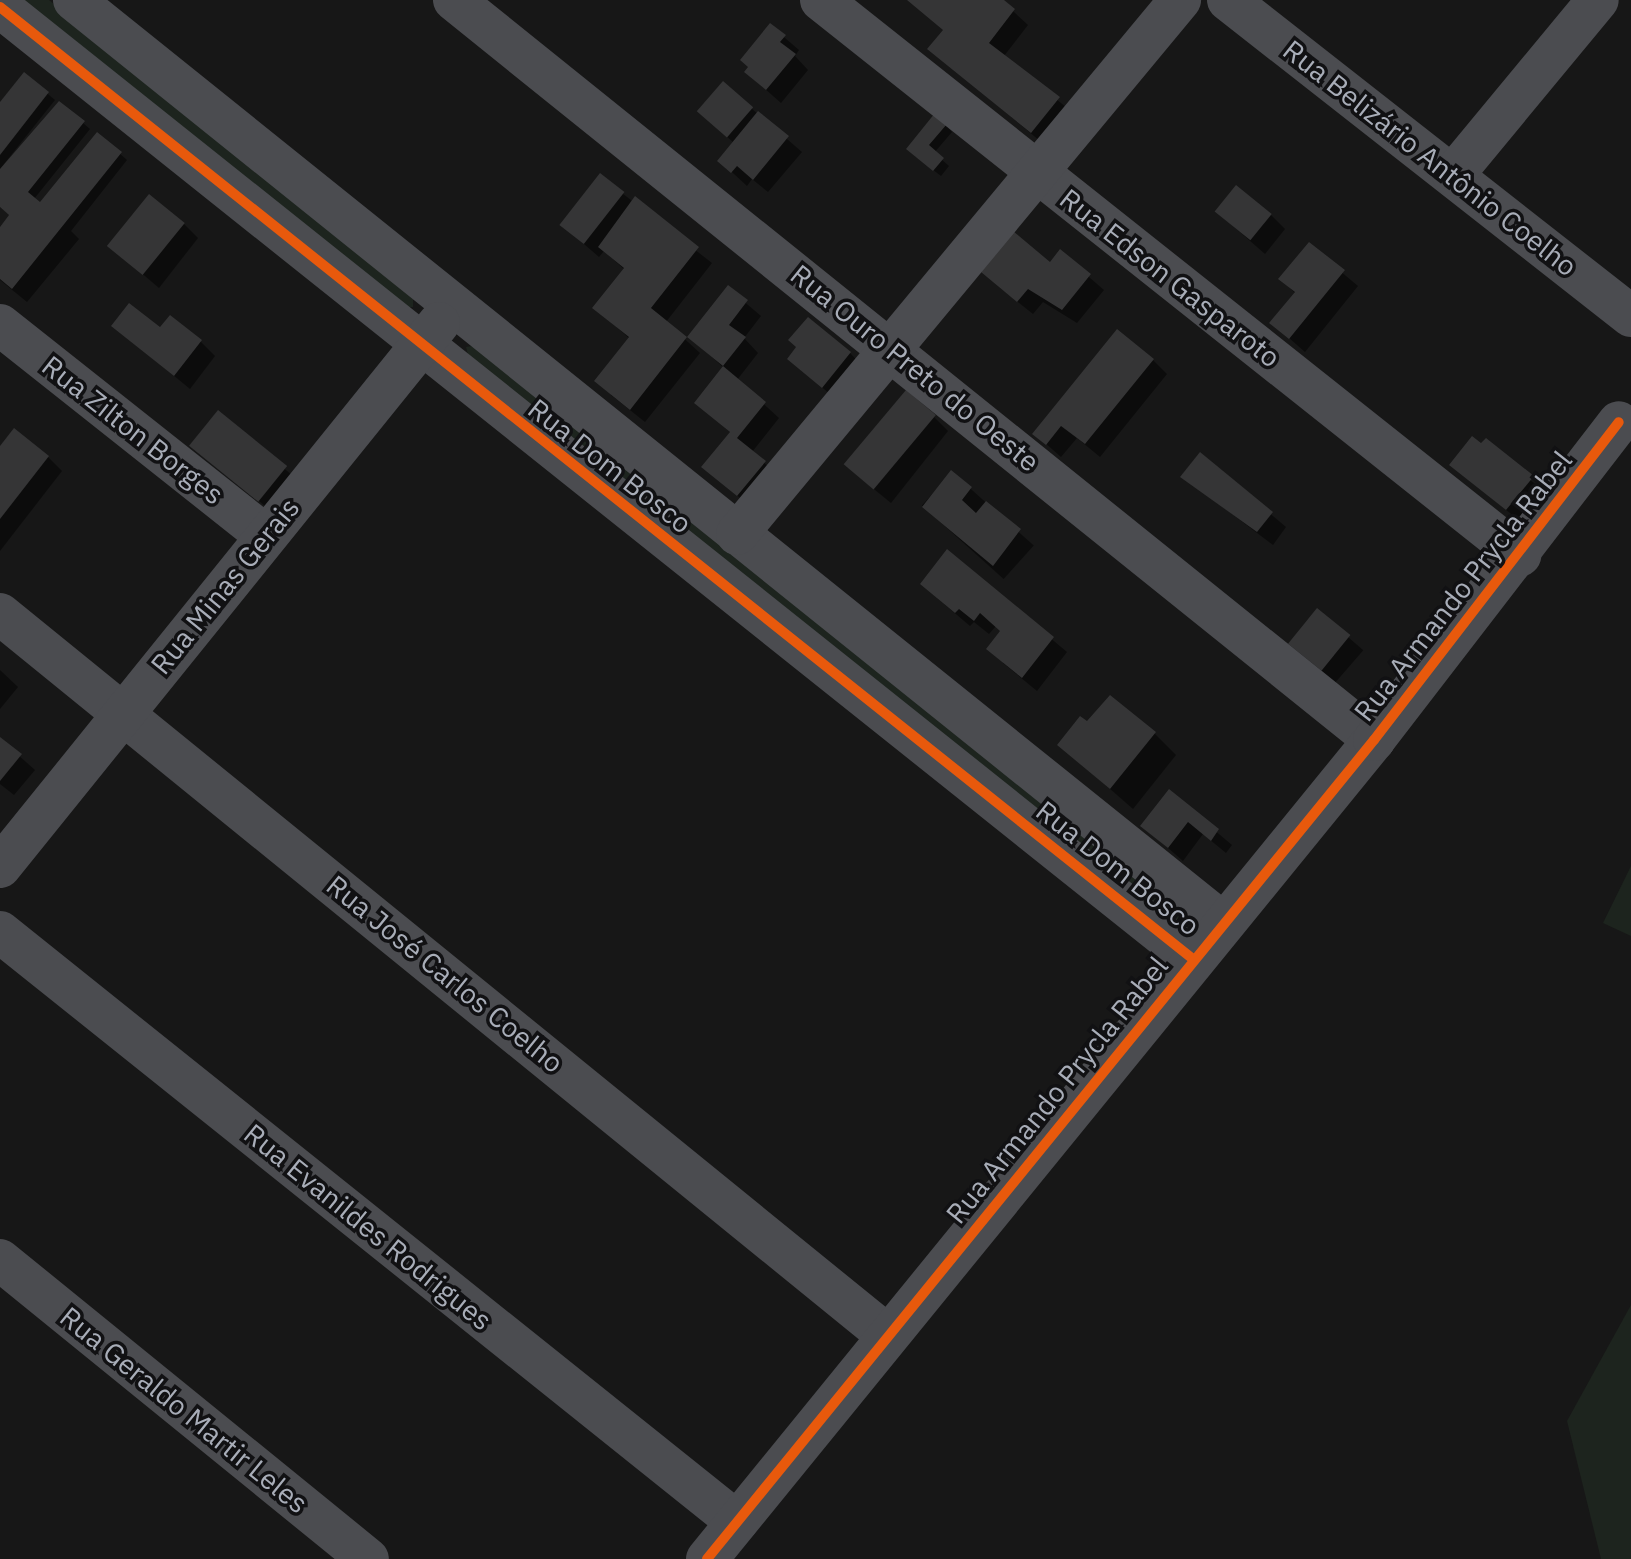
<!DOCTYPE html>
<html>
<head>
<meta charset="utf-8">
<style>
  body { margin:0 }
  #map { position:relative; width:1631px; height:1559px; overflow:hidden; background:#171717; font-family:"IBM Plex Sans",sans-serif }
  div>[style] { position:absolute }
  .green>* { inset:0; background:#1d241e }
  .shadow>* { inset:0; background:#0007; transform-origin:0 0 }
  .building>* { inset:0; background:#353536; transform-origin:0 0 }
  .minor>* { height:42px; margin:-21px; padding:0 21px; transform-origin:21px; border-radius:21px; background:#4b4c50 }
  .cycleway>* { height:10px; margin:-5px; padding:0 5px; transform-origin:5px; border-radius:5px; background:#e8590c }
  span { translate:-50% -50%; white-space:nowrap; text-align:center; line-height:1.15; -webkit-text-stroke:7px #111113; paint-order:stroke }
  .street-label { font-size:28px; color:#a8adb8 }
</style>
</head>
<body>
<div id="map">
  <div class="green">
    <div style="clip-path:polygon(21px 0,49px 0,413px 299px,413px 307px,402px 308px)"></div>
    <div style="clip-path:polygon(478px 345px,1188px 913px,1187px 924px,1177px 925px,469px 358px,466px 347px)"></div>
    <div style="clip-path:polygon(1631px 866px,1631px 936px,1603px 923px)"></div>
    <div style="clip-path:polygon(1631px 1305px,1631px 1559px,1601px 1559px,1567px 1421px)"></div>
  </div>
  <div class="shadow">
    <div style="clip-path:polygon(911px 0,1001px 0,1028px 25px,1004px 56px,1073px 113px,1046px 146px,930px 49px,945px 31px)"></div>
    <div style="clip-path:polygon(771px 26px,799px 50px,795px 56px,808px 70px,781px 103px,746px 72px)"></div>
    <div style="clip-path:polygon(25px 75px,55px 100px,0 169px,0 106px)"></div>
    <div style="clip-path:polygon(751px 108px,802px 152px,768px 192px,752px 179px,747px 186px,720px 161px,734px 143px,715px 126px)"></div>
    <div style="clip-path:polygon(83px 123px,90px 129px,34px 199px,48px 211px,97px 134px,127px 160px,71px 231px,79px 239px,27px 302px,0 280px,0 230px,11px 216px,0 207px,0 172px)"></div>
    <div style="clip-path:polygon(946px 125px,952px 132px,934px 153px,949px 166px,941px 176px,915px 156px)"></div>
    <div style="clip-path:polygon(600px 176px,712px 263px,666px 322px,700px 353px,645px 422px,611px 395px,630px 339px,595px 308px,625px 270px,604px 251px,599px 257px,562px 225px)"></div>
    <div style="clip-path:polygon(1217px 212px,1271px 215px,1285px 229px,1265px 254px)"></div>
    <div style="clip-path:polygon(184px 224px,198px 238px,159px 288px,111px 247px)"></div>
    <div style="clip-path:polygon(1309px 245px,1358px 286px,1305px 352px,1272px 323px,1296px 294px,1281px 279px)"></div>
    <div style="clip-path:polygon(1060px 252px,1104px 290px,1077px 323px,1043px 302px,1033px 314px,998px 286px,1050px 265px)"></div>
    <div style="clip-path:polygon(728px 288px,761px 316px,744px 338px,758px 353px,737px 380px,779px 418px,752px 452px,779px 476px,753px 509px,704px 467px,731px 433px,697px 402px,724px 368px,690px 337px)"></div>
    <div style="clip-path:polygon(114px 326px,160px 330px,200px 341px,215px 356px,190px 389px)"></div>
    <div style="clip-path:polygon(850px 353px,864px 368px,838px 401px,789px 359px)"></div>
    <div style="clip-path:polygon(1153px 360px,1167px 374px,1100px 457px,1077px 438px,1061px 457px,1035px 434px)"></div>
    <div style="left:218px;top:413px;width:107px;height:41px;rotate:40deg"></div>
    <div style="clip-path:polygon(934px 417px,948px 431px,891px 503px,864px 481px)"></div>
    <div style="clip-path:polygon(1482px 446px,1547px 492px,1522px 523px,1452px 465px)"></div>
    <div style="clip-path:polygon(0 449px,48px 457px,62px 471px,0 551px)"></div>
    <div style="clip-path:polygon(1200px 455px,1286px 527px,1273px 545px,1183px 477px)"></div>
    <div style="left:952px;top:472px;width:110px;height:45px;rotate:42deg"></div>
    <div style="clip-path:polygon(948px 552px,1067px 652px,1037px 691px,1003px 663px,1002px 632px,996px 626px,989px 634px,974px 622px,970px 626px,937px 598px)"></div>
    <div style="left:1318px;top:611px;width:60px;height:43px;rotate:41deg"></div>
    <div style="clip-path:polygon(0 670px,18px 687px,0 709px)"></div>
    <div style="clip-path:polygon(1087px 724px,1154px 733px,1176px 755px,1133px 809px,1060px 745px)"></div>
    <div style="clip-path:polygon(0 739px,35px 770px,14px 795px,0 784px)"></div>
    <div style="clip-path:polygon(1169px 792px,1232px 845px,1226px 853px,1203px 834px,1183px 861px,1143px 826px)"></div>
  </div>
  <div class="building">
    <div style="clip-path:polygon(907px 0,1004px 0,1015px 9px,989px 43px,1060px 97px,1031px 133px,927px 49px,943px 30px)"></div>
    <div style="clip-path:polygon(770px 23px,786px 35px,780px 42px,796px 54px,766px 90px,744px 72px,748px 67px,740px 60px)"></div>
    <div style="clip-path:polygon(24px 72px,49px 92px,0 155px,0 102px)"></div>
    <div style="left:723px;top:81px;width:40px;height:40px;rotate:41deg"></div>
    <div style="clip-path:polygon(59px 101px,85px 121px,28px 192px,40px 202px,97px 132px,122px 152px,12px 289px,0 279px,0 227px,9px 215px,0 207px,0 169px)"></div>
    <div style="clip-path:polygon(758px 111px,789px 136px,753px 180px,737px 166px,731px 173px,717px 161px)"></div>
    <div style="clip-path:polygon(935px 113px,947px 124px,929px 145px,944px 158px,933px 171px,906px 149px)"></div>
    <div style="left:600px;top:173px;width:31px;height:66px;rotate:38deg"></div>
    <div style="left:1236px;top:185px;width:46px;height:34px;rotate:39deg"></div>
    <div style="left:149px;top:194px;width:46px;height:67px;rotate:39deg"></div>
    <div style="clip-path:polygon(635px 196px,699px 247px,651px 308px,687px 337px,630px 410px,594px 381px,629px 337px,592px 308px,624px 268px,598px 247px)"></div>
    <div style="clip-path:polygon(1013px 231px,1050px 262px,1060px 249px,1091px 274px,1062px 310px,1028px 289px,1017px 302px,981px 272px)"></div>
    <div style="clip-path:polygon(1309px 242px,1345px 270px,1289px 339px,1269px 323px,1295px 292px,1278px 279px)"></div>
    <div style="clip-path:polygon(728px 285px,748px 300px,729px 325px,746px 337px,723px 366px,687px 337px)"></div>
    <div style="clip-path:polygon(129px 303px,160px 327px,170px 315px,202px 340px,174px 376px,111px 326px)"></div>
    <div style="clip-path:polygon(808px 317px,851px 352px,822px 388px,787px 359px,796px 347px,788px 340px)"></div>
    <div style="clip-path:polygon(1117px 329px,1154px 359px,1085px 444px,1061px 426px,1046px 445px,1032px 434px)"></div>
    <div style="clip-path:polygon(723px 366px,766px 402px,737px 438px,766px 461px,737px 496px,701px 467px,730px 432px,694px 403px)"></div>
    <div style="left:906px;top:390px;width:39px;height:97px;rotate:40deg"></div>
    <div style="left:218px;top:410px;width:89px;height:46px;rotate:39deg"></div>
    <div style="clip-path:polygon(14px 428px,49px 456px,0 519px,0 446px)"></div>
    <div style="clip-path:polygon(1472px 436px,1481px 443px,1486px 438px,1534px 476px,1506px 510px,1449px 465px)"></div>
    <div style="clip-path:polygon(1200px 452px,1273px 512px,1257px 532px,1180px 477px)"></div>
    <div style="clip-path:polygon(951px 470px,972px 487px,962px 500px,976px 513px,986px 501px,1021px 529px,993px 566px,922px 507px)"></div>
    <div style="clip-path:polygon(947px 549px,1054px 637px,1022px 678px,986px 649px,1000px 631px,980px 613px,974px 621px,959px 609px,955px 613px,920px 584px)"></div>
    <div style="left:1317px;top:608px;width:43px;height:46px;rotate:39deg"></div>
    <div style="clip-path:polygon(1110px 695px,1156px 732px,1110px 789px,1057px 745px,1080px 716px,1087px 721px)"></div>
    <div style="clip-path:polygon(0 737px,22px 754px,0 781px)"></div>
    <div style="clip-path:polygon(1169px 789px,1219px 829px,1211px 841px,1188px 822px,1168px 848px,1140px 826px)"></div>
  </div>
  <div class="minor">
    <div style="left:74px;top:0;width:1474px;rotate:38.78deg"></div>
    <div style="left:454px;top:0;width:1181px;rotate:38.81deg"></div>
    <div style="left:821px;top:0;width:893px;rotate:38.45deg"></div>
    <div style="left:1228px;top:0;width:512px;rotate:38.1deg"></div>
    <div style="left:0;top:7px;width:1526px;rotate:38.59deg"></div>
    <div style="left:1453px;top:175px;width:227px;rotate:-50.4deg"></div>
    <div style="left:0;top:325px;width:338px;rotate:38.4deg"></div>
    <div style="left:737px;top:534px;width:694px;rotate:-50.32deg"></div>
    <div style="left:0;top:614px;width:1144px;rotate:39.11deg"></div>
    <div style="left:0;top:867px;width:699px;rotate:-51.1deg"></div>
    <div style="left:0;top:932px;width:944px;rotate:38.68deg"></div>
    <div style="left:0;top:1260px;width:474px;rotate:39.1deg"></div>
    <div style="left:707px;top:1559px;width:1056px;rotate:-50.84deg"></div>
    <div style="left:1374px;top:740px;width:401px;rotate:-52.4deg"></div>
  </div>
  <div class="cycleway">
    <div style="left:0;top:7px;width:1526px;rotate:38.59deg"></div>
    <div style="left:707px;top:1559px;width:1056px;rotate:-50.84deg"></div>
    <div style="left:1374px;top:740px;width:401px;rotate:-52.4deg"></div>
  </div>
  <div class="street-label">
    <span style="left:1430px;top:158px;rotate:38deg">Rua Belizário Antônio Coelho</span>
    <span style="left:1170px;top:278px;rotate:38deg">Rua Edson Gasparoto</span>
    <span style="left:915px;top:368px;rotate:39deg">Rua Ouro Preto do Oeste</span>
    <span style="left:133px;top:430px;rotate:38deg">Rua Zilton Borges</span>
    <span style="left:610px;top:466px;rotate:38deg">Rua Dom Bosco</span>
    <span style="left:225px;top:586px;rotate:-51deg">Rua Minas Gerais</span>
    <span style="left:1463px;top:586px;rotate:-52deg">Rua Armando Prycla Rabel</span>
    <span style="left:1118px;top:868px;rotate:38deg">Rua Dom Bosco</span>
    <span style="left:445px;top:974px;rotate:39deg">Rua José Carlos Coelho</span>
    <span style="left:1057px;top:1090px;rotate:-51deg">Rua Armando Prycla Rabel</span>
    <span style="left:368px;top:1227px;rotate:39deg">Rua Evanildes Rodrigues</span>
    <span style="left:184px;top:1410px;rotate:39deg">Rua Geraldo Martir Leles</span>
  </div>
</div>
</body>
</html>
